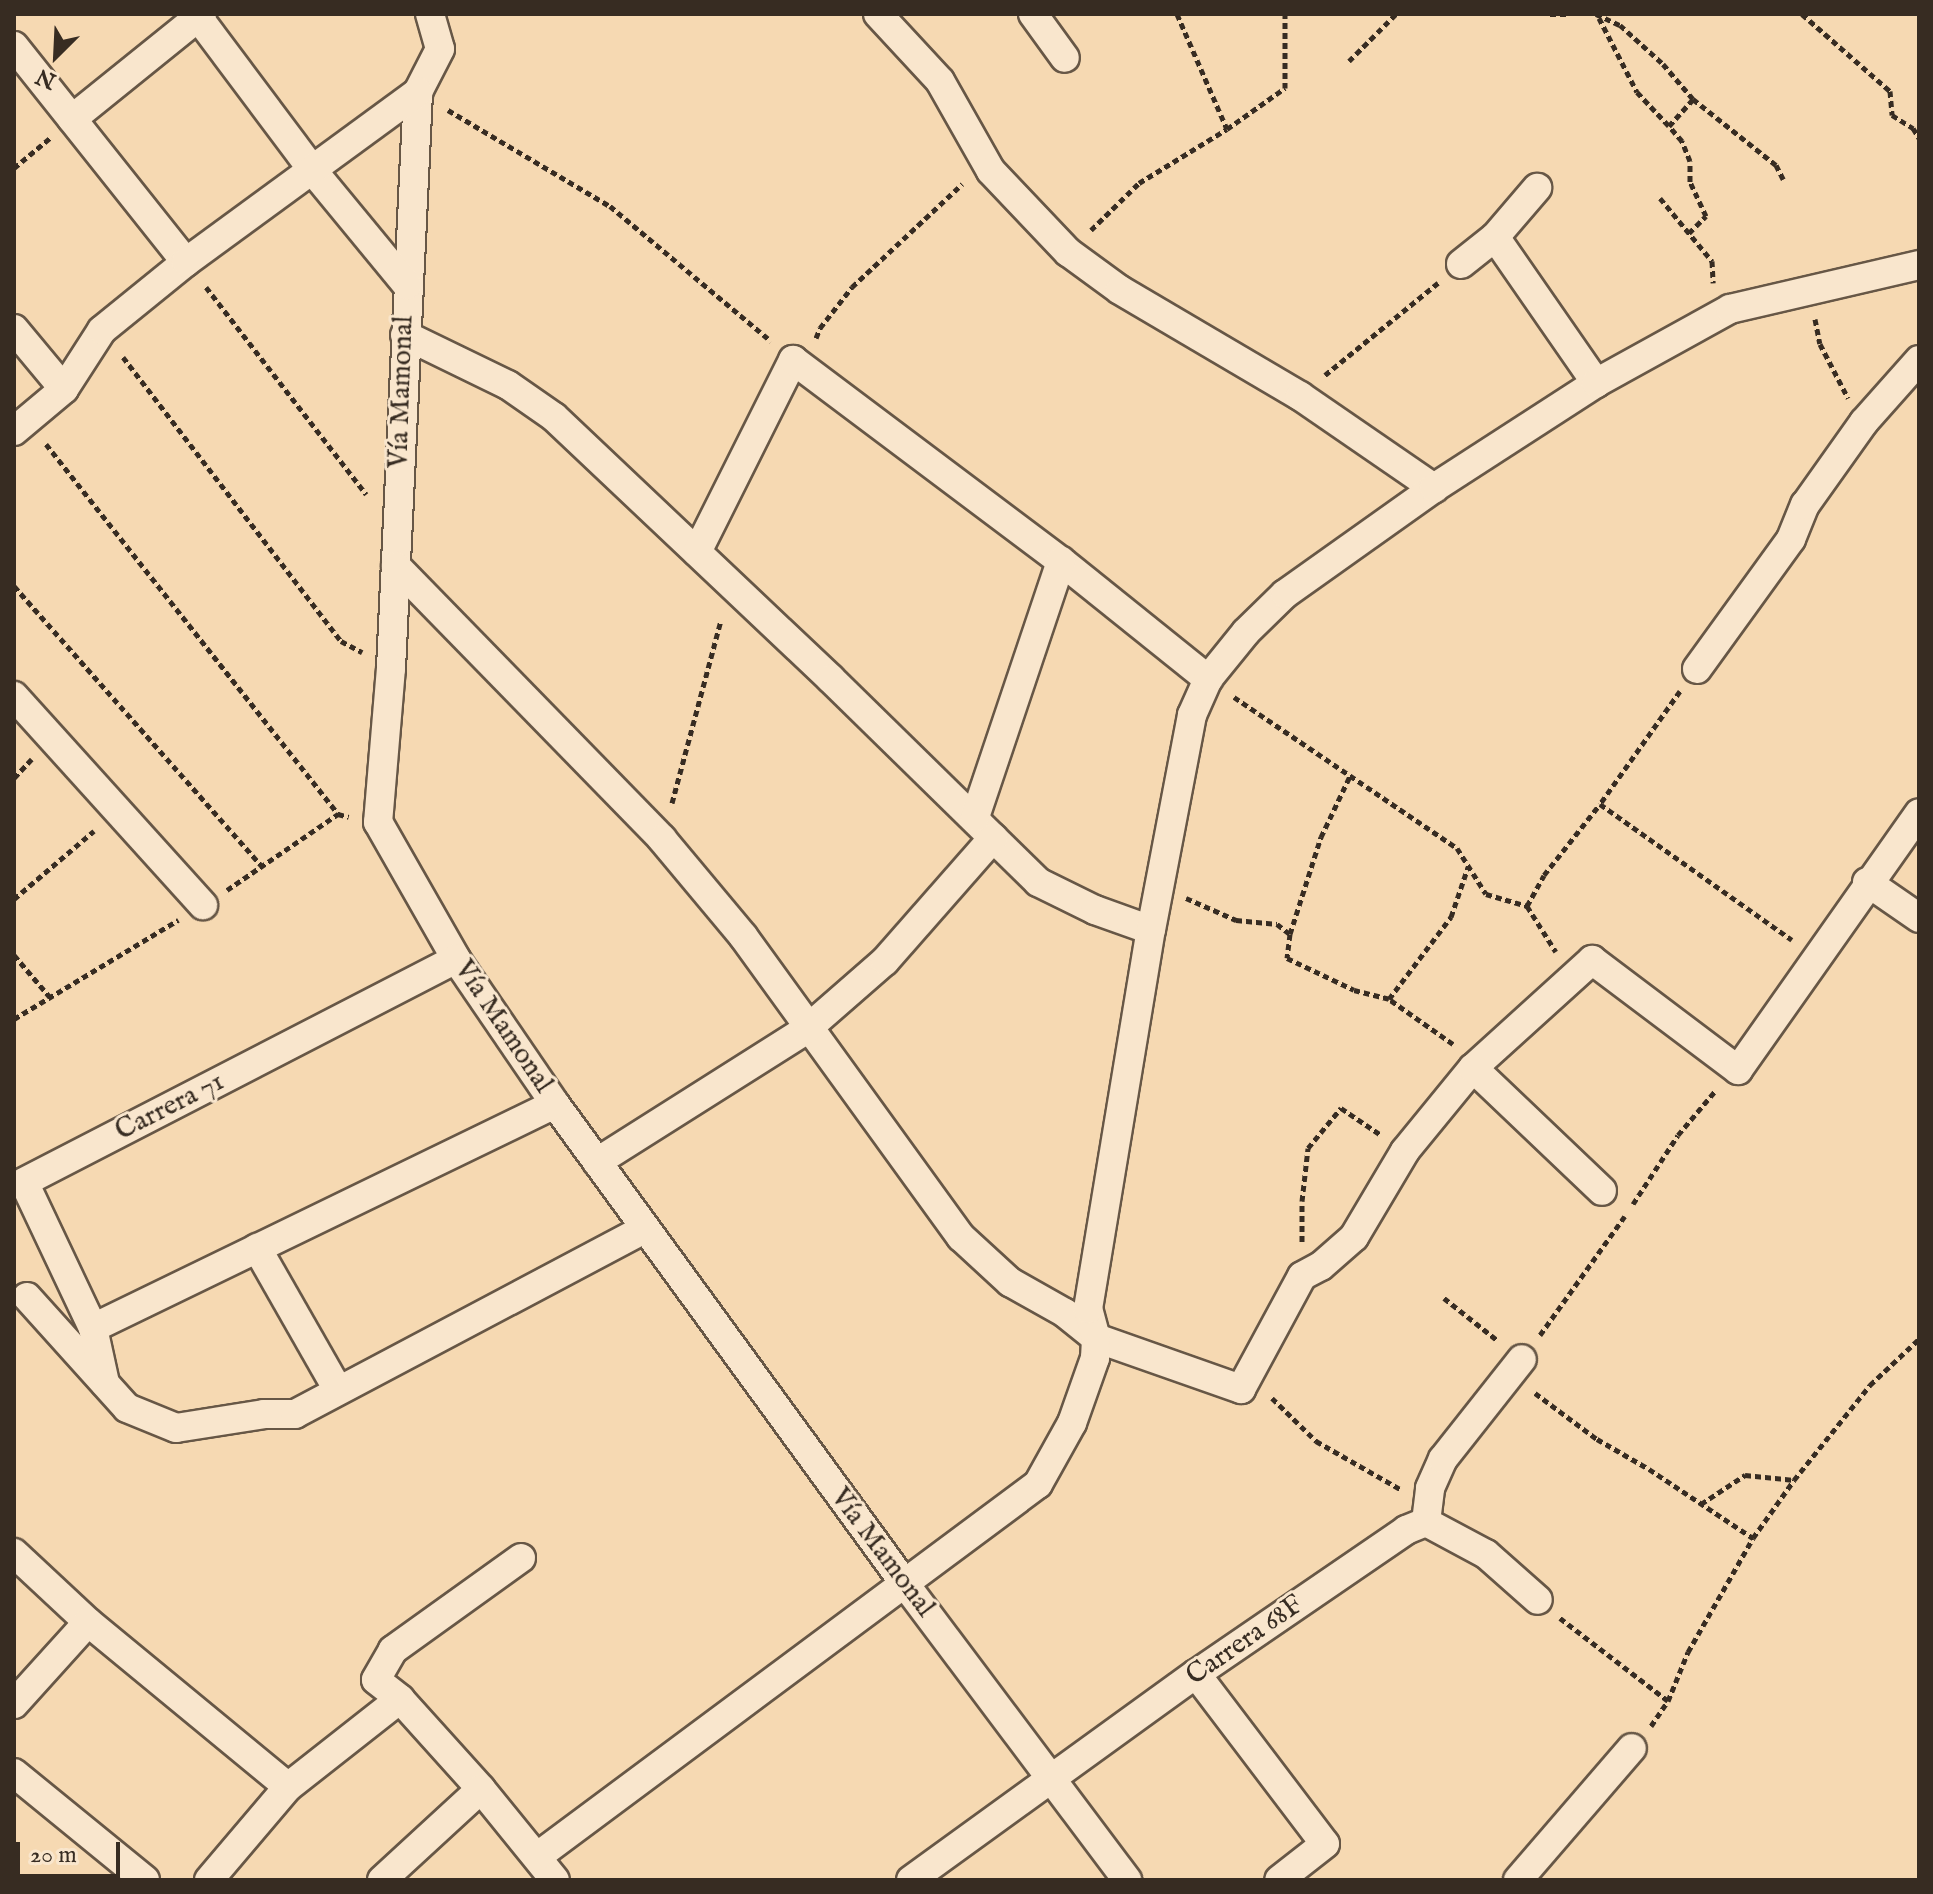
<!DOCTYPE html>
<html>
<head>
<meta charset="utf-8">
<style>
  body { margin:0 }
  #map { position:relative; width:1933px; height:1894px; overflow:hidden; background:#f6d9b2; font-family:"IM FELL English",serif }
  div>[style] { position:absolute }
  .path>* { height:5px; margin-top:-2.5px; transform-origin:0; background:repeating-linear-gradient(90deg,#372c22 0 6px,transparent 0 10px) }
  .roads { filter:drop-shadow(2px 0 #675746) drop-shadow(-2px 0 #675746) drop-shadow(0 2px #675746) drop-shadow(0 -2px #675746) }
  .minor>* { height:28px; margin:-14px; padding:0 14px; transform-origin:14px; border-radius:14px; background:#f9e6cd }
  span { translate:-50% -50%; white-space:nowrap; text-align:center; line-height:1.15; -webkit-text-stroke:6px #f9e6cd; paint-order:stroke }
  .street-label { font-size:28px; color:#372c22 }
  .frame { position:absolute; inset:0; border:16px solid #372c22; pointer-events:none }
  .north { position:absolute; left:16px; top:16px; width:80px; height:80px; -webkit-text-stroke:6px #f9e6cd; paint-order:stroke; rotate:204deg; font-size:22px; font-weight:700; line-height:32px; text-align:center; color:#372c22 }
  .north::after { content:''; display:block; margin:auto; width:28px; height:36px; background:#372c22; clip-path:polygon(50% 0,100% 100%,50% 72%,0 100%) }
  .scale { position:absolute; left:16px; top:1842px; width:104px; height:36px; box-sizing:border-box; border:4px solid #372c22; border-top:0; padding-left:10px; font-size:24px; line-height:28px; white-space:nowrap; color:#372c22; -webkit-text-stroke:6px #f9e6cd; paint-order:stroke }
</style>
</head>
<body>
<div id="map">
  <div class="path">
    <div style="left:1177px;top:14px;width:125px;rotate:66.5deg"></div>
    <div style="left:1550px;top:14px;width:20px"></div>
    <div style="left:1596px;top:14px;width:26px;rotate:25deg"></div>
    <div style="left:1620px;top:25px;width:58px;rotate:42.2deg"></div>
    <div style="left:1663px;top:64px;width:46px;rotate:49.4deg"></div>
    <div style="left:1693px;top:99px;width:106px;rotate:38.5deg"></div>
    <div style="left:1776px;top:165px;width:16px;rotate:63deg"></div>
    <div style="left:1802px;top:14px;width:117px;rotate:41.2deg"></div>
    <div style="left:1890px;top:91px;width:24px;rotate:85deg"></div>
    <div style="left:1892px;top:115px;width:25px;rotate:32deg"></div>
    <div style="left:1913px;top:128px;width:12px;rotate:59deg"></div>
    <div style="left:1599px;top:18px;width:83px;rotate:62.8deg"></div>
    <div style="left:1637px;top:92px;width:47px;rotate:46.7deg"></div>
    <div style="left:1349px;top:61px;width:66px;rotate:-45deg"></div>
    <div style="left:448px;top:110px;width:188px;rotate:30.7deg"></div>
    <div style="left:610px;top:206px;width:210px;rotate:40deg"></div>
    <div style="left:14px;top:168px;width:47px;rotate:-39.8deg"></div>
    <div style="left:1660px;top:198px;width:82px;rotate:50.5deg"></div>
    <div style="left:1712px;top:261px;width:22px;rotate:87deg"></div>
    <div style="left:1091px;top:230px;width:67px;rotate:-44.4deg"></div>
    <div style="left:1139px;top:183px;width:103px;rotate:-31.5deg"></div>
    <div style="left:1227px;top:129px;width:71px;rotate:-35.3deg"></div>
    <div style="left:1285px;top:88px;width:74px;rotate:-90deg"></div>
    <div style="left:1689px;top:233px;width:24px;rotate:-45deg"></div>
    <div style="left:1706px;top:216px;width:38px;rotate:-115deg"></div>
    <div style="left:1690px;top:182px;width:21px;rotate:-90deg"></div>
    <div style="left:1690px;top:161px;width:22px;rotate:-112deg"></div>
    <div style="left:1682px;top:141px;width:20px;rotate:-131deg"></div>
    <div style="left:1669px;top:126px;width:36px;rotate:-48deg"></div>
    <div style="left:206px;top:287px;width:262px;rotate:52.3deg"></div>
    <div style="left:1815px;top:319px;width:25px;rotate:79deg"></div>
    <div style="left:1820px;top:344px;width:61px;rotate:62.6deg"></div>
    <div style="left:816px;top:338px;width:11px;rotate:-68deg"></div>
    <div style="left:820px;top:328px;width:52px;rotate:-52deg"></div>
    <div style="left:852px;top:287px;width:151px;rotate:-43.1deg"></div>
    <div style="left:123px;top:357px;width:358px;rotate:52.5deg"></div>
    <div style="left:341px;top:641px;width:24px;rotate:28deg"></div>
    <div style="left:1325px;top:375px;width:146px;rotate:-39.2deg"></div>
    <div style="left:46px;top:444px;width:471px;rotate:51.7deg"></div>
    <div style="left:14px;top:586px;width:375px;rotate:48.5deg"></div>
    <div style="left:1680px;top:691px;width:138px;rotate:125.3deg"></div>
    <div style="left:1600px;top:804px;width:235px;rotate:35.3deg"></div>
    <div style="left:1234px;top:697px;width:269px;rotate:34.1deg"></div>
    <div style="left:1457px;top:848px;width:54px;rotate:57.8deg"></div>
    <div style="left:1486px;top:894px;width:43px;rotate:16.3deg"></div>
    <div style="left:1527px;top:906px;width:35px;rotate:-61deg"></div>
    <div style="left:1544px;top:875px;width:90px;rotate:-51.7deg"></div>
    <div style="left:14px;top:778px;width:26px;rotate:-47deg"></div>
    <div style="left:672px;top:803px;width:189px;rotate:-75deg"></div>
    <div style="left:227px;top:890px;width:135px;rotate:-34.4deg"></div>
    <div style="left:338px;top:814px;width:11px;rotate:15deg"></div>
    <div style="left:1186px;top:898px;width:55px;rotate:23.7deg"></div>
    <div style="left:1236px;top:920px;width:41px;rotate:5.6deg"></div>
    <div style="left:1277px;top:924px;width:16px;rotate:38deg"></div>
    <div style="left:1290px;top:934px;width:24px;rotate:97deg"></div>
    <div style="left:1287px;top:958px;width:74px;rotate:25.5deg"></div>
    <div style="left:1354px;top:990px;width:36px;rotate:14deg"></div>
    <div style="left:14px;top:899px;width:105px;rotate:-40.4deg"></div>
    <div style="left:1527px;top:906px;width:54px;rotate:57.8deg"></div>
    <div style="left:1290px;top:934px;width:102px;rotate:-72.3deg"></div>
    <div style="left:1321px;top:837px;width:68px;rotate:-64.6deg"></div>
    <div style="left:14px;top:955px;width:55px;rotate:49.4deg"></div>
    <div style="left:14px;top:1019px;width:192px;rotate:-31.1deg"></div>
    <div style="left:1453px;top:1044px;width:78px;rotate:-144.9deg"></div>
    <div style="left:1389px;top:999px;width:103px;rotate:-52.9deg"></div>
    <div style="left:1451px;top:917px;width:53px;rotate:-71.2deg"></div>
    <div style="left:1633px;top:1204px;width:82px;rotate:-56.9deg"></div>
    <div style="left:1678px;top:1135px;width:59px;rotate:-49.8deg"></div>
    <div style="left:1302px;top:1242px;width:41px;rotate:-90deg"></div>
    <div style="left:1302px;top:1201px;width:53px;rotate:-83.5deg"></div>
    <div style="left:1308px;top:1148px;width:52px;rotate:-50.5deg"></div>
    <div style="left:1341px;top:1108px;width:48px;rotate:34deg"></div>
    <div style="left:1444px;top:1298px;width:68px;rotate:38.4deg"></div>
    <div style="left:1540px;top:1335px;width:146px;rotate:-54.5deg"></div>
    <div style="left:1535px;top:1393px;width:77px;rotate:36.6deg"></div>
    <div style="left:1597px;top:1439px;width:60px;rotate:30deg"></div>
    <div style="left:1649px;top:1469px;width:125px;rotate:33.6deg"></div>
    <div style="left:1272px;top:1398px;width:62px;rotate:44.3deg"></div>
    <div style="left:1316px;top:1441px;width:97px;rotate:29.7deg"></div>
    <div style="left:1701px;top:1504px;width:53px;rotate:-33.4deg"></div>
    <div style="left:1745px;top:1475px;width:49px;rotate:5.8deg"></div>
    <div style="left:1560px;top:1618px;width:136px;rotate:37.5deg"></div>
    <div style="left:1651px;top:1726px;width:30px;rotate:-56deg"></div>
    <div style="left:1668px;top:1701px;width:53px;rotate:-67.8deg"></div>
    <div style="left:1688px;top:1652px;width:131px;rotate:-60.3deg"></div>
    <div style="left:1753px;top:1538px;width:71px;rotate:-54.7deg"></div>
    <div style="left:1794px;top:1480px;width:122px;rotate:-51.3deg"></div>
    <div style="left:1870px;top:1385px;width:67px;rotate:-43.2deg"></div>
  </div>
  <div class="roads">
    <div class="minor">
      <div style="left:430px;top:14px;width:36px;rotate:74deg"></div>
      <div style="left:440px;top:49px;width:48px;rotate:117.1deg"></div>
      <div style="left:418px;top:92px;width:577px;rotate:92.68deg"></div>
      <div style="left:391px;top:668px;width:155px;rotate:94.8deg"></div>
      <div style="left:378px;top:822px;width:158px;rotate:60.3deg"></div>
      <div style="left:456px;top:959px;width:176px;rotate:55.7deg"></div>
      <div style="left:555px;top:1104px;width:594px;rotate:53.9deg"></div>
      <div style="left:905px;top:1584px;width:370px;rotate:53.1deg"></div>
      <div style="left:878px;top:14px;width:91px;rotate:47.2deg"></div>
      <div style="left:940px;top:81px;width:103px;rotate:60.5deg"></div>
      <div style="left:991px;top:171px;width:112px;rotate:46.5deg"></div>
      <div style="left:1068px;top:252px;width:64px;rotate:36.2deg"></div>
      <div style="left:1120px;top:290px;width:209px;rotate:30.5deg"></div>
      <div style="left:1300px;top:396px;width:163px;rotate:34.5deg"></div>
      <div style="left:1033px;top:14px;width:54px;rotate:54deg"></div>
      <div style="left:198px;top:17px;width:192px;rotate:53.2deg"></div>
      <div style="left:313px;top:171px;width:148px;rotate:50.5deg"></div>
      <div style="left:14px;top:46px;width:276px;rotate:51.5deg"></div>
      <div style="left:72px;top:119px;width:167px;rotate:-38.9deg"></div>
      <div style="left:1495px;top:237px;width:178px;rotate:55.3deg"></div>
      <div style="left:1461px;top:264px;width:43px;rotate:-38.5deg"></div>
      <div style="left:1495px;top:237px;width:65px;rotate:-49.4deg"></div>
      <div style="left:14px;top:329px;width:78px;rotate:50.2deg"></div>
      <div style="left:405px;top:335px;width:114px;rotate:25.9deg"></div>
      <div style="left:508px;top:385px;width:56px;rotate:34.8deg"></div>
      <div style="left:554px;top:417px;width:381px;rotate:43.4deg"></div>
      <div style="left:831px;top:679px;width:290px;rotate:44.4deg"></div>
      <div style="left:1038px;top:882px;width:64px;rotate:26.2deg"></div>
      <div style="left:1095px;top:910px;width:59px;rotate:19.7deg"></div>
      <div style="left:14px;top:431px;width:65px;rotate:-40deg"></div>
      <div style="left:64px;top:389px;width:70px;rotate:-57.2deg"></div>
      <div style="left:102px;top:330px;width:108px;rotate:-39deg"></div>
      <div style="left:186px;top:262px;width:288px;rotate:-36.2deg"></div>
      <div style="left:697px;top:552px;width:215px;rotate:-63.4deg"></div>
      <div style="left:793px;top:360px;width:335px;rotate:36.9deg"></div>
      <div style="left:1061px;top:561px;width:189px;rotate:38.8deg"></div>
      <div style="left:396px;top:566px;width:381px;rotate:45.7deg"></div>
      <div style="left:662px;top:839px;width:126px;rotate:50.1deg"></div>
      <div style="left:743px;top:936px;width:372px;rotate:54.1deg"></div>
      <div style="left:961px;top:1237px;width:67px;rotate:42.6deg"></div>
      <div style="left:1010px;top:1282px;width:63px;rotate:29.4deg"></div>
      <div style="left:1065px;top:1313px;width:40px;rotate:39deg"></div>
      <div style="left:1096px;top:1338px;width:154px;rotate:19.4deg"></div>
      <div style="left:1241px;top:1389px;width:128px;rotate:-61.6deg"></div>
      <div style="left:1302px;top:1276px;width:21px;rotate:-28deg"></div>
      <div style="left:1321px;top:1266px;width:44px;rotate:-41.3deg"></div>
      <div style="left:1354px;top:1237px;width:100px;rotate:-59.3deg"></div>
      <div style="left:1405px;top:1151px;width:107px;rotate:-50.7deg"></div>
      <div style="left:1473px;top:1068px;width:161px;rotate:-42.2deg"></div>
      <div style="left:1592px;top:960px;width:183px;rotate:37deg"></div>
      <div style="left:1738px;top:1070px;width:314px;rotate:-54.8deg"></div>
      <div style="left:1697px;top:669px;width:160px;rotate:-54.1deg"></div>
      <div style="left:1791px;top:539px;width:37px;rotate:-68deg"></div>
      <div style="left:1805px;top:505px;width:102px;rotate:-54.6deg"></div>
      <div style="left:1864px;top:422px;width:83px;rotate:-48.4deg"></div>
      <div style="left:14px;top:696px;width:282px;rotate:47.9deg"></div>
      <div style="left:975px;top:817px;width:270px;rotate:-71.4deg"></div>
      <div style="left:1867px;top:882px;width:63px;rotate:34.7deg"></div>
      <div style="left:1473px;top:1068px;width:178px;rotate:43.6deg"></div>
      <div style="left:597px;top:1162px;width:249px;rotate:-32.3deg"></div>
      <div style="left:807px;top:1029px;width:103px;rotate:-41.1deg"></div>
      <div style="left:885px;top:961px;width:164px;rotate:-48.7deg"></div>
      <div style="left:257px;top:1248px;width:163px;rotate:60.3deg"></div>
      <div style="left:27px;top:1297px;width:149px;rotate:48deg"></div>
      <div style="left:127px;top:1408px;width:53px;rotate:22.2deg"></div>
      <div style="left:176px;top:1428px;width:89px;rotate:-9deg"></div>
      <div style="left:264px;top:1414px;width:31px"></div>
      <div style="left:295px;top:1414px;width:395px;rotate:-27.9deg"></div>
      <div style="left:93px;top:1328px;width:513px;rotate:-25.87deg"></div>
      <div style="left:105px;top:1383px;width:56px;rotate:-102.3deg"></div>
      <div style="left:93px;top:1328px;width:161px;rotate:-115.3deg"></div>
      <div style="left:24px;top:1182px;width:486px;rotate:-27.3deg"></div>
      <div style="left:1426px;top:1522px;width:68px;rotate:28.1deg"></div>
      <div style="left:1486px;top:1554px;width:69px;rotate:41.5deg"></div>
      <div style="left:14px;top:1553px;width:101px;rotate:43deg"></div>
      <div style="left:88px;top:1622px;width:259px;rotate:39.5deg"></div>
      <div style="left:521px;top:1558px;width:158px;rotate:144.3deg"></div>
      <div style="left:393px;top:1650px;width:34px;rotate:120deg"></div>
      <div style="left:376px;top:1680px;width:31px;rotate:38deg"></div>
      <div style="left:400px;top:1699px;width:121px;rotate:48deg"></div>
      <div style="left:481px;top:1789px;width:117px;rotate:50.9deg"></div>
      <div style="left:1196px;top:1674px;width:213px;rotate:52.8deg"></div>
      <div style="left:1325px;top:1844px;width:58px;rotate:142deg"></div>
      <div style="left:14px;top:1704px;width:110px;rotate:-47.9deg"></div>
      <div style="left:14px;top:1773px;width:169px;rotate:39.2deg"></div>
      <div style="left:538px;top:1856px;width:623px;rotate:-36.65deg"></div>
      <div style="left:1038px;top:1484px;width:70px;rotate:-60.9deg"></div>
      <div style="left:1072px;top:1423px;width:69px;rotate:-70.5deg"></div>
      <div style="left:1095px;top:1358px;width:20px;rotate:-87deg"></div>
      <div style="left:1096px;top:1338px;width:30px;rotate:-105deg"></div>
      <div style="left:1088px;top:1309px;width:384px;rotate:-80.6deg"></div>
      <div style="left:1151px;top:930px;width:219px;rotate:-79.2deg"></div>
      <div style="left:1192px;top:715px;width:39px;rotate:-66deg"></div>
      <div style="left:1208px;top:679px;width:60px;rotate:-51deg"></div>
      <div style="left:1246px;top:632px;width:54px;rotate:-44.3deg"></div>
      <div style="left:1285px;top:594px;width:183px;rotate:-35.4deg"></div>
      <div style="left:1434px;top:488px;width:193px;rotate:-32.9deg"></div>
      <div style="left:1596px;top:383px;width:153px;rotate:-28.9deg"></div>
      <div style="left:1730px;top:309px;width:194px;rotate:-13.1deg"></div>
      <div style="left:209px;top:1880px;width:122px;rotate:-49.7deg"></div>
      <div style="left:288px;top:1787px;width:142px;rotate:-38.2deg"></div>
      <div style="left:382px;top:1880px;width:134px;rotate:-42.6deg"></div>
      <div style="left:911px;top:1880px;width:352px;rotate:-35.9deg"></div>
      <div style="left:1196px;top:1674px;width:255px;rotate:-34.4deg"></div>
      <div style="left:1406px;top:1530px;width:22px;rotate:-22deg"></div>
      <div style="left:1426px;top:1522px;width:34px;rotate:-83deg"></div>
      <div style="left:1430px;top:1488px;width:32px;rotate:-66deg"></div>
      <div style="left:1443px;top:1459px;width:127px;rotate:-51.7deg"></div>
      <div style="left:1518px;top:1880px;width:174px;rotate:-49.2deg"></div>
    </div>
  </div>
  <div class="street-label">
    <span style="left:402px;top:392px;rotate:-88deg">Vía Mamonal</span>
    <span style="left:503px;top:1027px;rotate:56deg">Vía Mamonal</span>
    <span style="left:170px;top:1107px;rotate:-27deg">Carrera 71</span>
    <span style="left:882px;top:1553px;rotate:53deg">Vía Mamonal</span>
    <span style="left:1245px;top:1641px;rotate:-35deg">Carrera 68F</span>
  </div>
  <div class="frame"></div>
  <div class="north">N</div>
  <div class="scale">20 m</div>
</div>
</body>
</html>
